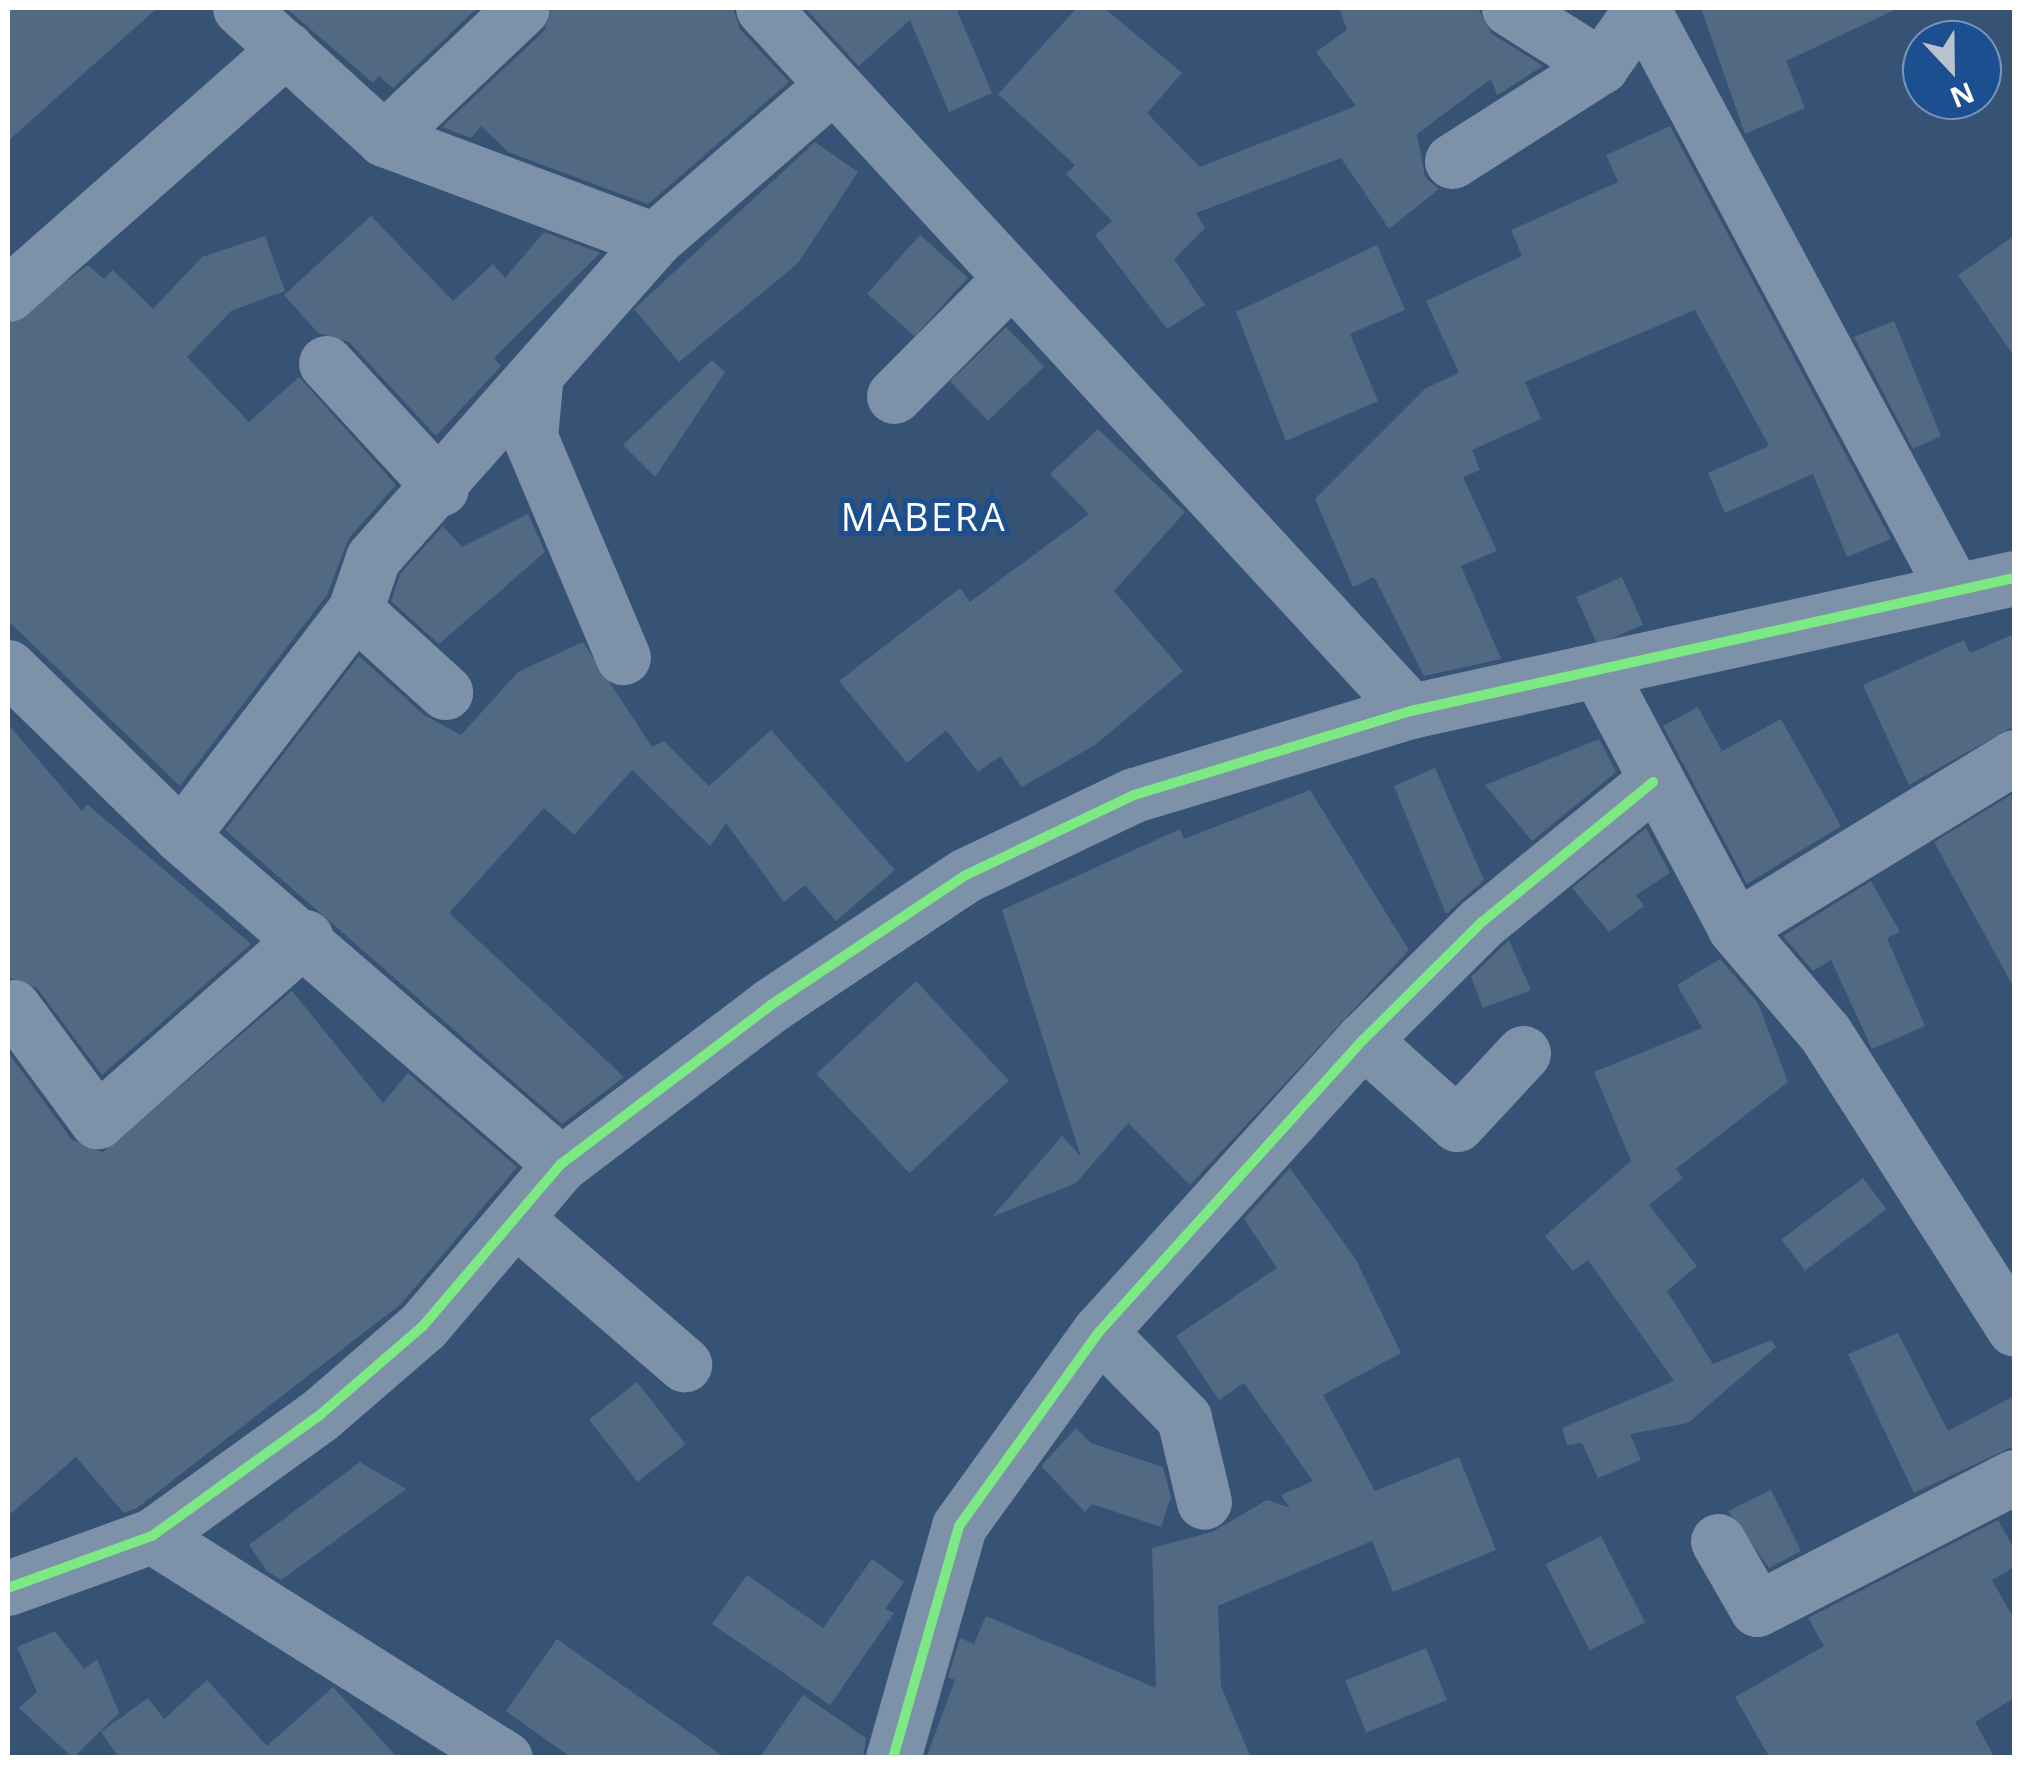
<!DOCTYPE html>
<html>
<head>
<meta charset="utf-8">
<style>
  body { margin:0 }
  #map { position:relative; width:2022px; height:1765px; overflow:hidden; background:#365274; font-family:"Open Sans",sans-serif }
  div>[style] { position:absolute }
  .building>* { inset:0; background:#526984; transform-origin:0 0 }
  .minor>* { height:55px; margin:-27.5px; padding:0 27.5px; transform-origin:27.5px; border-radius:27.5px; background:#7d92a8 }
  .cycleway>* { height:10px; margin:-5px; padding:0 5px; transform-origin:5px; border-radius:5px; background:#7ce984 }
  span { translate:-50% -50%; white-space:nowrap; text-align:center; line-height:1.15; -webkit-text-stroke:10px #1b4f8f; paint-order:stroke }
  .neighbourhood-label { font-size:38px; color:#fff; letter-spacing:2.5px }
  .frame { position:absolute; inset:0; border:10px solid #fff; pointer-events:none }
  .north { position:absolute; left:1902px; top:20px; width:100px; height:100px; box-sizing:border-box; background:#1b4f8f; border:2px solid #7695bc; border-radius:50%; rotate:158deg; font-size:28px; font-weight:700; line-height:40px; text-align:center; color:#fff }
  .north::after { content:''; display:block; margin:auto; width:35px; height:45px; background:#b9c2ce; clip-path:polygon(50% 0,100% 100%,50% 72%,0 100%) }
</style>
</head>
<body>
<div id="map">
  <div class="building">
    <div style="clip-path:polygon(8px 8px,157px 8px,8px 141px)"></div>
    <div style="clip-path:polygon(286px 8px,477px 8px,393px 88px,379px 76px,373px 83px)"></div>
    <div style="clip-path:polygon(552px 8px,733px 8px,740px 29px,789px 82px,648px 204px,508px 152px,481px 126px,471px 138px,442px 127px,544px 31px)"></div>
    <div style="clip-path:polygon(805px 8px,956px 8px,992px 93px,949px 112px,910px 20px,859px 66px)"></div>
    <div style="clip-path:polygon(1077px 8px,1104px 8px,1182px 73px,1147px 113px,1200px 167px,1356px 106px,1316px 52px,1347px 30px,1339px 8px,1478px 8px,1492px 34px,1543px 66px,1497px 95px,1491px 79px,1417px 134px,1425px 177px,1439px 189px,1389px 229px,1341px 158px,1196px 213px,1205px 228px,1174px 259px,1205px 305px,1167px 329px,1095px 235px,1112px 221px,1066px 174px,1075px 165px,998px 94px)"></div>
    <div style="clip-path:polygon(1701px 8px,1899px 8px,1786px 61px,1805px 108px,1745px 134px)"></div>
    <div style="clip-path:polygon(1670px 126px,1891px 539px,1847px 557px,1813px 474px,1725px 513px,1708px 473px,1769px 446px,1695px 310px,1525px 382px,1541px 419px,1472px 450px,1480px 470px,1463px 477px,1497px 551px,1461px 566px,1501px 659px,1424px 676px,1374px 577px,1353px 587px,1315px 499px,1426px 388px,1459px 373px,1426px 301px,1522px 256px,1511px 230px,1618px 182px,1606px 155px)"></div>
    <div style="clip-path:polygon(815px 142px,858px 172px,798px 263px,679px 362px,634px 309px)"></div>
    <div style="clip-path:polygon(371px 216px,453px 301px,493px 264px,505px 278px,544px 232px,600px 253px,494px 358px,501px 366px,436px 436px,349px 342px,318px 333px,284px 295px)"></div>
    <div style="left:920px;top:235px;width:64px;height:79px;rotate:42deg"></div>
    <div style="clip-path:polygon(265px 236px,285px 291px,231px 311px,187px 357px,249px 422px,299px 377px,396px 485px,349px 538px,327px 595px,180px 786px,8px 621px,8px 324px,88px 265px,104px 279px,113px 270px,153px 309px,202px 257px)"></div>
    <div style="clip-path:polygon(2014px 236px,2014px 356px,1958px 275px)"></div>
    <div style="clip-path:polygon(1377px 245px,1405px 310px,1350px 334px,1378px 401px,1286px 441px,1236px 312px)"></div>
    <div style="clip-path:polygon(1894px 321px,1941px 436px,1913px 449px,1854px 337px)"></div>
    <div style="left:1006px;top:327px;width:55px;height:78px;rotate:46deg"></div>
    <div style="clip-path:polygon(712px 360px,725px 372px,655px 477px,623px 445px)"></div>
    <div style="clip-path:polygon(1098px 429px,1185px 512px,1114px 591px,1183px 671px,1095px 745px,1022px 787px,1000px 756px,978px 772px,946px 730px,907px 763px,839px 681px,960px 588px,970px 602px,1089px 514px,1050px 474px)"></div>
    <div style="clip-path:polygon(528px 514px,545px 552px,439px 644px,391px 601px,400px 574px,443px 526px,462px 547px)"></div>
    <div style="left:1622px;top:577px;width:52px;height:50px;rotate:66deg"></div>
    <div style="clip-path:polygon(2014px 634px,2014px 726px,1909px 785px,1863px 685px,1964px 640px,1970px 653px)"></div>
    <div style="clip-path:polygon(583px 642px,652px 747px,664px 741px,709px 786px,771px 730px,895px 870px,836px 921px,805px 885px,784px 902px,726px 823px,710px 846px,632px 770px,574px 835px,544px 808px,449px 913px,624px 1077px,562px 1124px,225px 830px,359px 656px,424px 715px,461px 735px,518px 672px)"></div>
    <div style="clip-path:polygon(1698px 707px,1722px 751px,1781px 719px,1841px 826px,1747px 884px,1663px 726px)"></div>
    <div style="clip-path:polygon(8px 724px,82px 811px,87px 804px,251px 944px,102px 1075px,37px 988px,8px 977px)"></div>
    <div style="clip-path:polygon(1599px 739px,1616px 772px,1532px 841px,1485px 785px)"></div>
    <div style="clip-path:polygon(1435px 768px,1484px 880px,1446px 914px,1394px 786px)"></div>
    <div style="clip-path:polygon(1310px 790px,1409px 950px,1190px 1185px,1128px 1123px,1076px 1183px,992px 1217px,1062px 1136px,1081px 1157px,1002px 910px,1180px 829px,1184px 839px)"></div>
    <div style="clip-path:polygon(2014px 793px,2014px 988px,1934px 842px)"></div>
    <div style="clip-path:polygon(1646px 828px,1670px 873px,1636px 895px,1644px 906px,1609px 932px,1572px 888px)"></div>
    <div style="clip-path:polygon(1871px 881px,1900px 932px,1887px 938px,1925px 1026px,1872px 1049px,1831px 960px,1813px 971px,1783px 936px)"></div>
    <div style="clip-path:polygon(1509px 940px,1531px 990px,1483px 1008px,1471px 977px)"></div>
    <div style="clip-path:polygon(1720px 959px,1758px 1003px,1788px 1082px,1676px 1169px,1683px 1178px,1649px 1205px,1697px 1266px,1667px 1291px,1713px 1364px,1771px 1340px,1776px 1347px,1688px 1423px,1630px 1434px,1641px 1460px,1598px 1478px,1582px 1443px,1567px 1445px,1562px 1428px,1674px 1381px,1588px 1260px,1573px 1271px,1545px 1236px,1631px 1161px,1594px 1072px,1702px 1028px,1677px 985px)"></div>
    <div style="left:916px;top:981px;width:136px;height:136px;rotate:47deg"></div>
    <div style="clip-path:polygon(292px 991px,383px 1103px,408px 1073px,517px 1167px,401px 1304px,137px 1508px,124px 1513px,76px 1457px,8px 1516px,8px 1052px,72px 1140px,103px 1152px)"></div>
    <div style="clip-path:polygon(1290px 1168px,1355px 1258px,1401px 1353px,1323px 1395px,1375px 1491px,1459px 1457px,1496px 1550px,1393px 1592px,1372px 1541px,1218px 1606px,1221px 1686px,1251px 1758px,926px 1758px,955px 1680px,948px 1677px,960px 1638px,974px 1644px,986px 1616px,1156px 1688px,1152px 1548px,1212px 1532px,1267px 1500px,1290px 1508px,1281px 1495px,1313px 1481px,1244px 1383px,1219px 1400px,1176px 1336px,1277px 1268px,1244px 1219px)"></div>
    <div style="left:1863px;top:1178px;width:39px;height:102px;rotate:53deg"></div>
    <div style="clip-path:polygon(1898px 1333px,1948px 1431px,2014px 1396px,2014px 1446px,1914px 1493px,1848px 1354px)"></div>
    <div style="left:637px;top:1382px;width:79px;height:61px;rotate:52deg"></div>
    <div style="clip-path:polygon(1076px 1428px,1091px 1443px,1163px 1467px,1171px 1497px,1161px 1527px,1092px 1504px,1085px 1512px,1041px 1466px)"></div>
    <div style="clip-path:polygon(360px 1462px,406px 1489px,281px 1580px,267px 1571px,249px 1545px)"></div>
    <div style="clip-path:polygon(1771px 1490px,1801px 1551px,1769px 1568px,1728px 1511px)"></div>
    <div style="clip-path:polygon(1998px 1520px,2014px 1549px,2014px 1567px,1992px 1580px,2014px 1619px,2014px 1698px,1975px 1722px,1995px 1758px,1770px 1758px,1735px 1697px,1824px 1646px,1808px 1618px)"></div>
    <div style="left:1601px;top:1536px;width:97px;height:62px;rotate:63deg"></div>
    <div style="clip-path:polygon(872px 1559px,904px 1582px,885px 1609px,894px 1613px,830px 1705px,712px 1624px,747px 1575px,823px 1628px)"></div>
    <div style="clip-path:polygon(55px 1631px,84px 1669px,97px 1659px,119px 1713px,73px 1758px,19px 1708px,37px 1692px,17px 1647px)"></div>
    <div style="clip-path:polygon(557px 1639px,649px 1704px,726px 1758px,572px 1758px,506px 1711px)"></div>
    <div style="left:1426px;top:1648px;width:56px;height:87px;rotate:68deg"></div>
    <div style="clip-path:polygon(207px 1680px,267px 1746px,333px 1687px,398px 1758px,119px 1758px,101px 1732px,148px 1698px,164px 1719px)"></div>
    <div style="clip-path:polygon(803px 1695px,866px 1738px,863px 1758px,759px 1758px)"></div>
  </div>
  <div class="minor">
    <div style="left:240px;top:8px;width:195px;rotate:42.3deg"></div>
    <div style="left:384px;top:139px;width:288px;rotate:20.5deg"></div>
    <div style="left:763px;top:8px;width:956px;rotate:47.33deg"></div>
    <div style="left:1509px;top:8px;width:109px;rotate:32.2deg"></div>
    <div style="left:1642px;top:8px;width:657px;rotate:61.84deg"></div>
    <div style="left:384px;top:139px;width:190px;rotate:-43.5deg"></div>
    <div style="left:1452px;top:161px;width:177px;rotate:-32.5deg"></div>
    <div style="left:1601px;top:66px;width:66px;rotate:-54.9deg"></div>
    <div style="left:8px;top:294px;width:371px;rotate:-41.4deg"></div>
    <div style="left:326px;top:363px;width:170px;rotate:47.4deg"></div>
    <div style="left:535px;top:384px;width:53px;rotate:95.4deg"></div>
    <div style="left:530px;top:437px;width:239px;rotate:67.1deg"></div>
    <div style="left:894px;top:396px;width:165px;rotate:-45.2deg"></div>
    <div style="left:355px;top:610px;width:122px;rotate:42.3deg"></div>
    <div style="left:8px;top:667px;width:242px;rotate:44.3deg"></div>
    <div style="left:181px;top:836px;width:502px;rotate:40.8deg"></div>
    <div style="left:1598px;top:670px;width:292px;rotate:62deg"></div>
    <div style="left:1735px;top:928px;width:138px;rotate:49.4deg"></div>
    <div style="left:1825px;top:1033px;width:351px;rotate:57.4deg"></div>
    <div style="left:181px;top:836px;width:285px;rotate:-52.4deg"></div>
    <div style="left:355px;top:610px;width:55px;rotate:-70.9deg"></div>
    <div style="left:373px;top:558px;width:424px;rotate:-48.5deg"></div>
    <div style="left:654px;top:240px;width:237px;rotate:-40.9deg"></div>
    <div style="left:1735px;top:928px;width:327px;rotate:-31.5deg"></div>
    <div style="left:13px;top:1007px;width:142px;rotate:53.6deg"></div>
    <div style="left:97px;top:1121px;width:278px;rotate:-41.4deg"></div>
    <div style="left:1363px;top:1040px;width:126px;rotate:41.8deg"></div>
    <div style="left:1457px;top:1124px;width:97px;rotate:-47.1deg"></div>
    <div style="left:517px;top:1220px;width:221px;rotate:40.8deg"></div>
    <div style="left:1099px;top:1332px;width:121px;rotate:45.3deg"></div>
    <div style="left:1184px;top:1418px;width:86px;rotate:76.6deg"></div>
    <div style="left:152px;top:1536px;width:417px;rotate:32.2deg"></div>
    <div style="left:1718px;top:1541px;width:78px;rotate:60.2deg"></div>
    <div style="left:1757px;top:1609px;width:289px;rotate:-27.2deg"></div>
    <div style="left:8px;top:1588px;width:153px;rotate:-19.9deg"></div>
    <div style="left:152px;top:1536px;width:208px;rotate:-35.8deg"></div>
    <div style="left:321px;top:1414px;width:135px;rotate:-40.8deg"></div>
    <div style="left:423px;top:1326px;width:213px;rotate:-49.6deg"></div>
    <div style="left:561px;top:1164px;width:263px;rotate:-37.1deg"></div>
    <div style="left:771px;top:1005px;width:234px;rotate:-33.7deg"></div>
    <div style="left:966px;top:875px;width:186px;rotate:-25.5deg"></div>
    <div style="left:1134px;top:795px;width:289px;rotate:-16.9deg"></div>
    <div style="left:1411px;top:711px;width:617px;rotate:-12.44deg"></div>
    <div style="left:893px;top:1758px;width:241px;rotate:-74.1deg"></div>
    <div style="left:959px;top:1526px;width:239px;rotate:-54.2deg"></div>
    <div style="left:1099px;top:1332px;width:394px;rotate:-47.9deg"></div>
    <div style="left:1363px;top:1040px;width:168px;rotate:-44.8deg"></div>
    <div style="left:1482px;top:922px;width:221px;rotate:-39.3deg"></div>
  </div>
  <div class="cycleway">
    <div style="left:8px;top:1588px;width:153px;rotate:-19.9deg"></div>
    <div style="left:152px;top:1536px;width:208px;rotate:-35.8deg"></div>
    <div style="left:321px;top:1414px;width:135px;rotate:-40.8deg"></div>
    <div style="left:423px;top:1326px;width:213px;rotate:-49.6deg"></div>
    <div style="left:561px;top:1164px;width:263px;rotate:-37.1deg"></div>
    <div style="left:771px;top:1005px;width:234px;rotate:-33.7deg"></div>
    <div style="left:966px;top:875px;width:186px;rotate:-25.5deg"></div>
    <div style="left:1134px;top:795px;width:289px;rotate:-16.9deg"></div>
    <div style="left:1411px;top:711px;width:617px;rotate:-12.44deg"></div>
    <div style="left:893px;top:1758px;width:241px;rotate:-74.1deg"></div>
    <div style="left:959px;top:1526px;width:239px;rotate:-54.2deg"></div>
    <div style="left:1099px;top:1332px;width:394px;rotate:-47.9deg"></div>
    <div style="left:1363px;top:1040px;width:168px;rotate:-44.8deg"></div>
    <div style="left:1482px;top:922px;width:221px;rotate:-39.3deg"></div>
  </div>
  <div class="neighbourhood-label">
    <span style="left:924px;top:517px">MABERA</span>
  </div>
  <div class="frame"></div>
  <div class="north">N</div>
</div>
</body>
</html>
